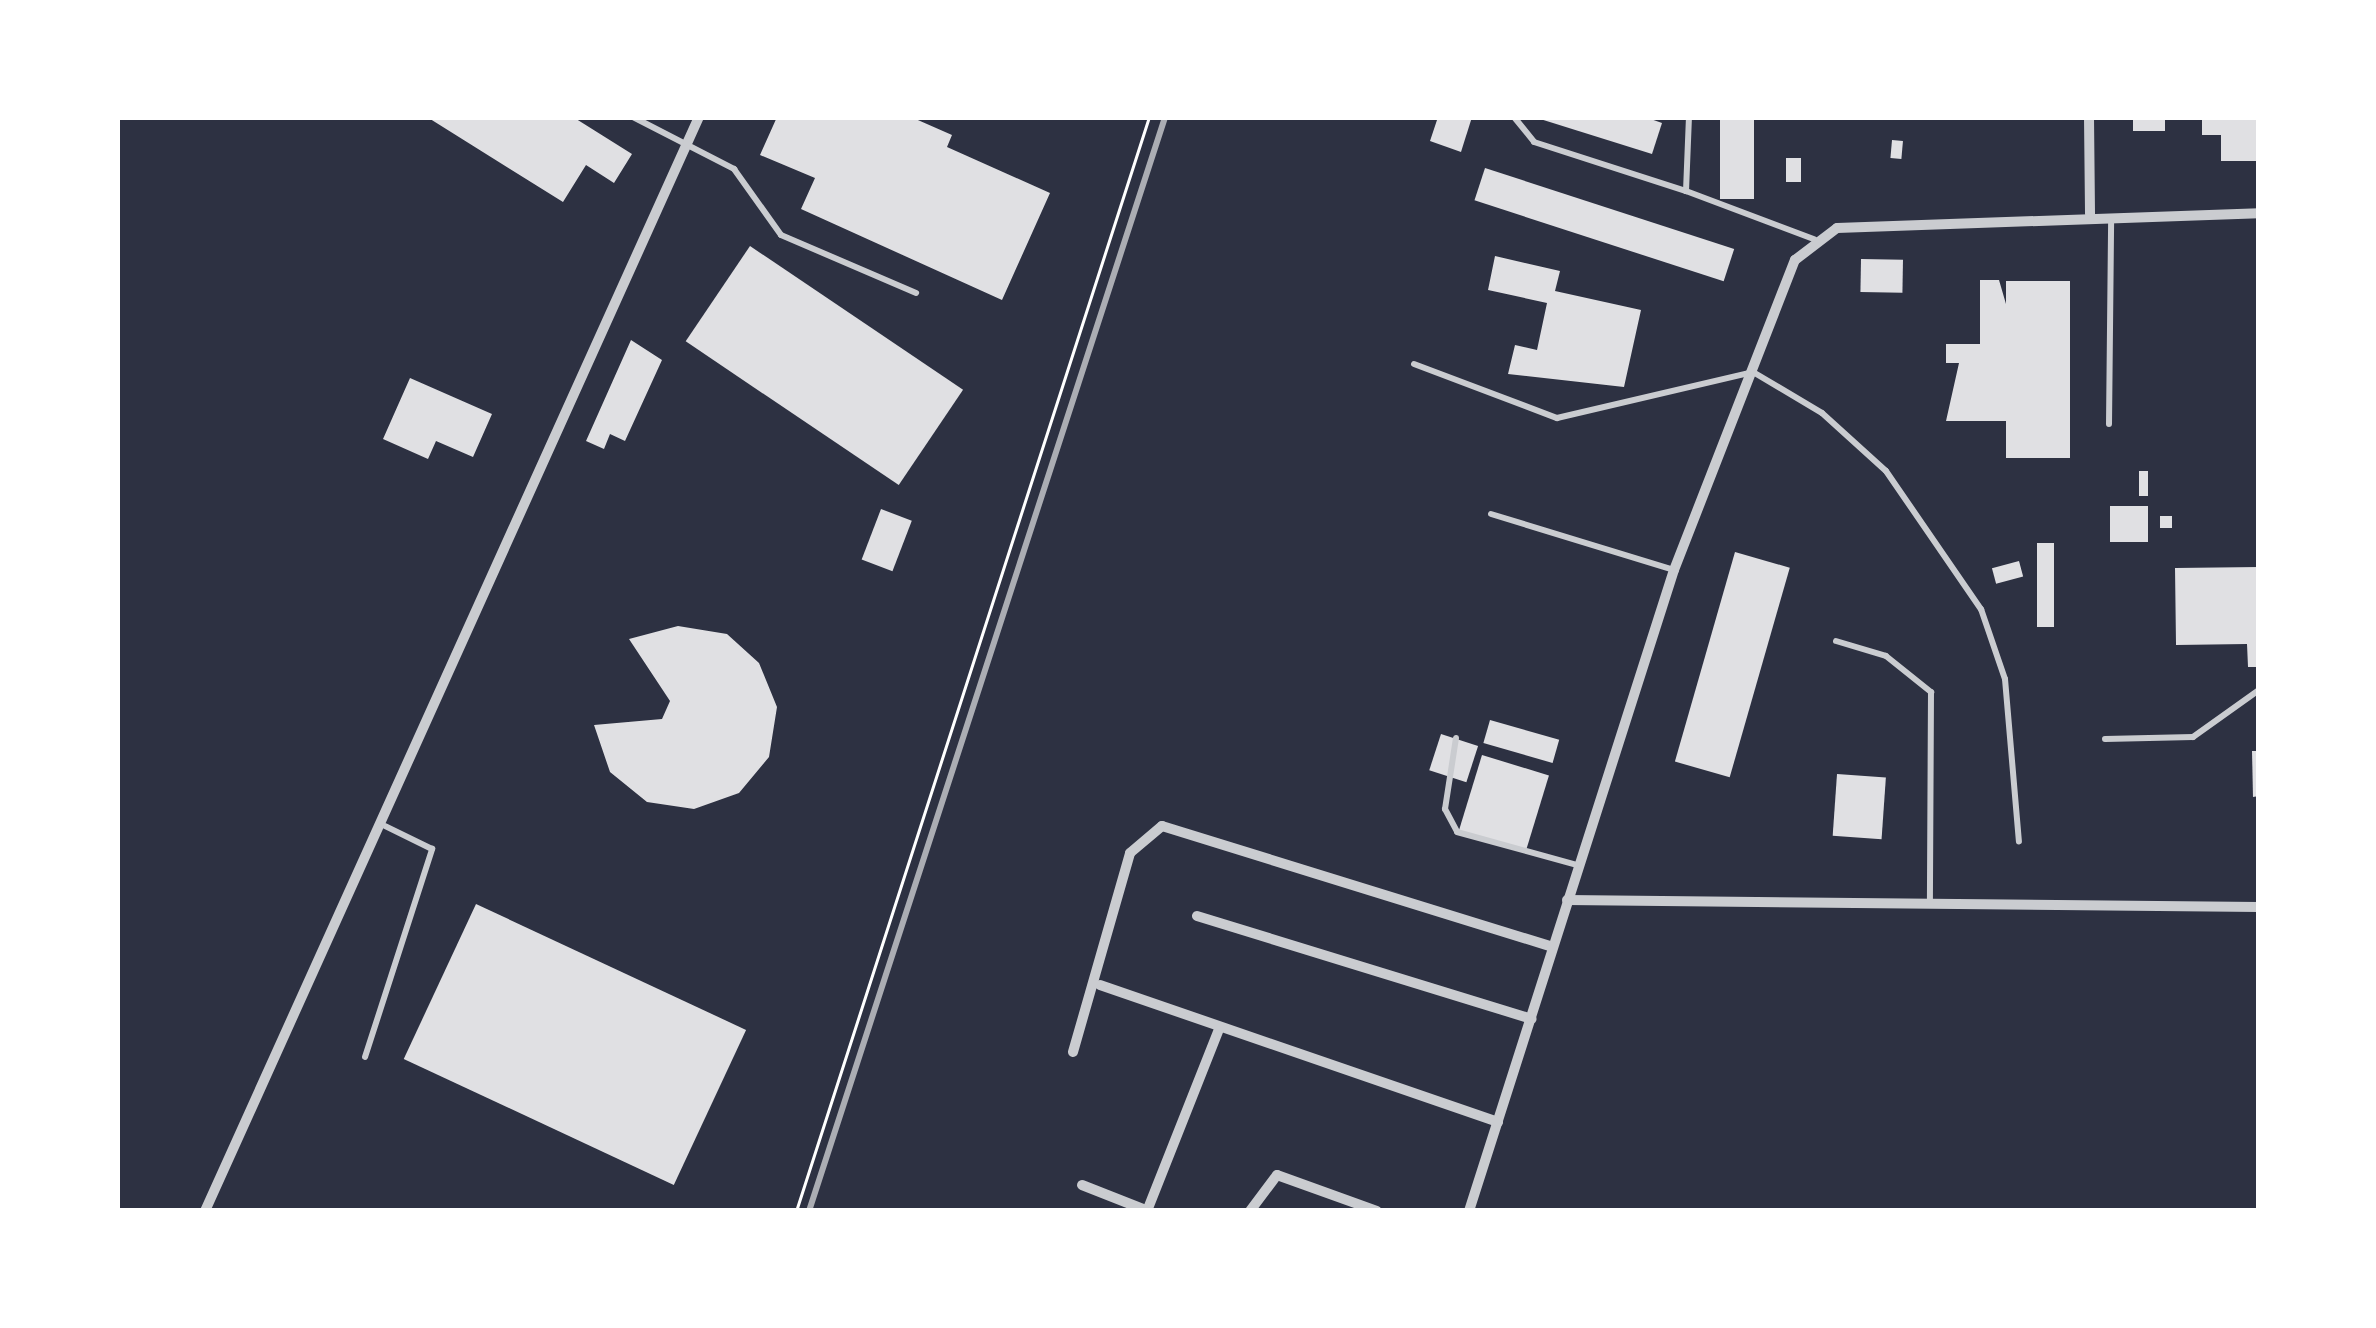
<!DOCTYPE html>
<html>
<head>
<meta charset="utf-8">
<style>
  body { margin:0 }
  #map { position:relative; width:2376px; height:1328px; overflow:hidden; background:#2d3142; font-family:Figtree,sans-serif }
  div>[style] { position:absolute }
  .building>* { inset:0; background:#e0e0e3; transform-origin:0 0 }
  .path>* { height:3px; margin:-1.5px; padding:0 1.5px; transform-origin:1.5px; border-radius:1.5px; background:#fff }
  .service>* { height:6px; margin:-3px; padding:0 3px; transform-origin:3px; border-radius:3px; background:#caccd0 }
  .minor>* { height:10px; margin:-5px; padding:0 5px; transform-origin:5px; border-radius:5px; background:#caccd0 }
  .rail>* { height:6px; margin:-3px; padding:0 3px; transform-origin:3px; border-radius:3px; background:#abadb3 }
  span { translate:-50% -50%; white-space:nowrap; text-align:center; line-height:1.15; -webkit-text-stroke:9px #fff; paint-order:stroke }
  .frame { position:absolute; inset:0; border:120px solid #fff; pointer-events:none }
</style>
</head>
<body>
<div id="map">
  <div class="building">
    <div style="clip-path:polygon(427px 117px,573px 117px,632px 154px,614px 183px,586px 165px,563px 202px)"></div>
    <div style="clip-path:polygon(777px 117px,911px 117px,952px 135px,947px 147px,1050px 193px,1002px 300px,801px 209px,815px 178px,760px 155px)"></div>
    <div style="clip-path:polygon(1438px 117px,1472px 117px,1461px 152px,1430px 141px)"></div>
    <div style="clip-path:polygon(1645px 117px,1662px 123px,1652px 154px,1537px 118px)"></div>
    <div style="left:1720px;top:117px;width:34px;height:82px"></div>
    <div style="left:2133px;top:117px;width:32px;height:14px"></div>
    <div style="clip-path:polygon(2202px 117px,2259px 117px,2259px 161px,2221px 161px,2221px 135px,2202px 135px)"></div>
    <div style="left:1892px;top:140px;width:11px;height:18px;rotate:5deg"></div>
    <div style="left:1786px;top:158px;width:15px;height:24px"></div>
    <div style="left:1485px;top:168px;width:262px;height:34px;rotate:18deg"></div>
    <div style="left:750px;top:246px;width:257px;height:115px;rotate:34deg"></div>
    <div style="clip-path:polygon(1495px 256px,1560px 271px,1555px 291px,1641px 310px,1624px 387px,1508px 374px,1515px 345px,1537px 350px,1547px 303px,1488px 290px)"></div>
    <div style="left:1861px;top:259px;width:42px;height:33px;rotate:1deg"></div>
    <div style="clip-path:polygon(1980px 280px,1999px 280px,2006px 304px,2006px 281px,2070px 281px,2070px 458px,2006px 458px,2006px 421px,1946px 421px,1959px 363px,1946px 363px,1946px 344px,1980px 344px)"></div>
    <div style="clip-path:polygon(631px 340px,662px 360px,625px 441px,610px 434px,604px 449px,586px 441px)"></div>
    <div style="clip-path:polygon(410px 378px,492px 414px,473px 457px,436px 441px,428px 459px,383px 439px)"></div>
    <div style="left:2139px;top:471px;width:9px;height:25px"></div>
    <div style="left:2110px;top:506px;width:38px;height:36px"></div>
    <div style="left:881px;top:509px;width:33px;height:54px;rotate:21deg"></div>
    <div style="left:2160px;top:516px;width:12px;height:12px"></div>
    <div style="left:2037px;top:543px;width:17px;height:84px"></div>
    <div style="left:1735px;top:552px;width:57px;height:218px;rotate:16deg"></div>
    <div style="left:2019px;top:561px;width:16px;height:28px;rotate:75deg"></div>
    <div style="clip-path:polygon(2259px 567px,2259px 667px,2248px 667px,2247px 644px,2176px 645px,2175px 568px)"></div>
    <div style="clip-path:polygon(678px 626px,727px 634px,759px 663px,777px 707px,769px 757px,739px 793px,694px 809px,647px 802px,610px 772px,594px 725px,662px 719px,670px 701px,629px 639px)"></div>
    <div style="left:1490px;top:720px;width:72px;height:24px;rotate:16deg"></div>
    <div style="left:1441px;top:734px;width:39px;height:38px;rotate:18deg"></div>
    <div style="clip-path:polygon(2252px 751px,2259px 751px,2259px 796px,2253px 797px)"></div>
    <div style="left:1482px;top:755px;width:70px;height:81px;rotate:17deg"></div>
    <div style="left:1837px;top:774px;width:49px;height:62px;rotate:4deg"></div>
    <div style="left:476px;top:904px;width:298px;height:171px;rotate:25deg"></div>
  </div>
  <div class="path">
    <div style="left:796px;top:1211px;width:1150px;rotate:-72.12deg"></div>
  </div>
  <div class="service">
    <div style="left:633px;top:117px;width:114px;rotate:27.2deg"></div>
    <div style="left:734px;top:169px;width:81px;rotate:54.5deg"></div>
    <div style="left:781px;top:235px;width:147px;rotate:23.2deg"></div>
    <div style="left:1514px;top:117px;width:32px;rotate:51deg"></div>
    <div style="left:1534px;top:142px;width:160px;rotate:17.9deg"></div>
    <div style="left:1686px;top:191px;width:74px;rotate:-87.7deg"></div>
    <div style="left:1686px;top:191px;width:137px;rotate:20.6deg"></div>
    <div style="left:1414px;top:364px;width:153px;rotate:20.7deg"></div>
    <div style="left:1557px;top:418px;width:201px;rotate:-13.2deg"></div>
    <div style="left:1753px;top:372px;width:80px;rotate:30.7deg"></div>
    <div style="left:1822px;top:413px;width:86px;rotate:42.2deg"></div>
    <div style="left:1886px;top:471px;width:168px;rotate:55.5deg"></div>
    <div style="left:1981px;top:609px;width:74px;rotate:71.1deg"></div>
    <div style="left:2005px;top:679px;width:163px;rotate:85.1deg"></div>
    <div style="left:2109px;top:424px;width:206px;rotate:-89.4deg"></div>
    <div style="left:1491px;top:514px;width:191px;rotate:17deg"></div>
    <div style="left:1836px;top:641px;width:52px;rotate:16.7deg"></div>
    <div style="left:1886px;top:656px;width:58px;rotate:38.7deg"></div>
    <div style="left:1931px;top:692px;width:212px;rotate:90.3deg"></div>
    <div style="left:1456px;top:738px;width:72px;rotate:98.8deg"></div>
    <div style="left:1445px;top:809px;width:26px;rotate:62deg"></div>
    <div style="left:1457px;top:832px;width:124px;rotate:15.4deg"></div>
    <div style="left:2105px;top:739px;width:88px;rotate:-1.3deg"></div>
    <div style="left:2193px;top:737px;width:81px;rotate:-35.5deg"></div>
    <div style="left:365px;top:1057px;width:219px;rotate:-72.1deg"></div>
    <div style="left:432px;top:849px;width:52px;rotate:-153.9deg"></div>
  </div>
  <div class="minor">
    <div style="left:2089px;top:117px;width:97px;rotate:89.4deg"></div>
    <div style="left:1567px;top:900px;width:692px;rotate:0.58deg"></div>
    <div style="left:1197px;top:916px;width:350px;rotate:17.1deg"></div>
    <div style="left:1100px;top:985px;width:421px;rotate:19deg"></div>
    <div style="left:1073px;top:1052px;width:207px;rotate:-74deg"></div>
    <div style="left:1130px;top:853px;width:42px;rotate:-40.2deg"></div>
    <div style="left:1162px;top:826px;width:408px;rotate:17.2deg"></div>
    <div style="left:1082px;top:1185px;width:71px;rotate:21.5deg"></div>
    <div style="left:205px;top:1211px;width:1200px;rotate:-65.7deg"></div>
    <div style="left:1147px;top:1211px;width:196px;rotate:-68.4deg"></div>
    <div style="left:1250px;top:1211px;width:45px;rotate:-53.1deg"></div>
    <div style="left:1277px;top:1175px;width:106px;rotate:19.8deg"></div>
    <div style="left:1469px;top:1211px;width:673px;rotate:-72.27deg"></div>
    <div style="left:1674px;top:570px;width:333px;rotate:-68.7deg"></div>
    <div style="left:1795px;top:260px;width:53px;rotate:-37.3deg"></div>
    <div style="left:1837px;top:228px;width:422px;rotate:-2deg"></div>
  </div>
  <div class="rail">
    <div style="left:809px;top:1211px;width:1150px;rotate:-71.97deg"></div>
  </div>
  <div class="frame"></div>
</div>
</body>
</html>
